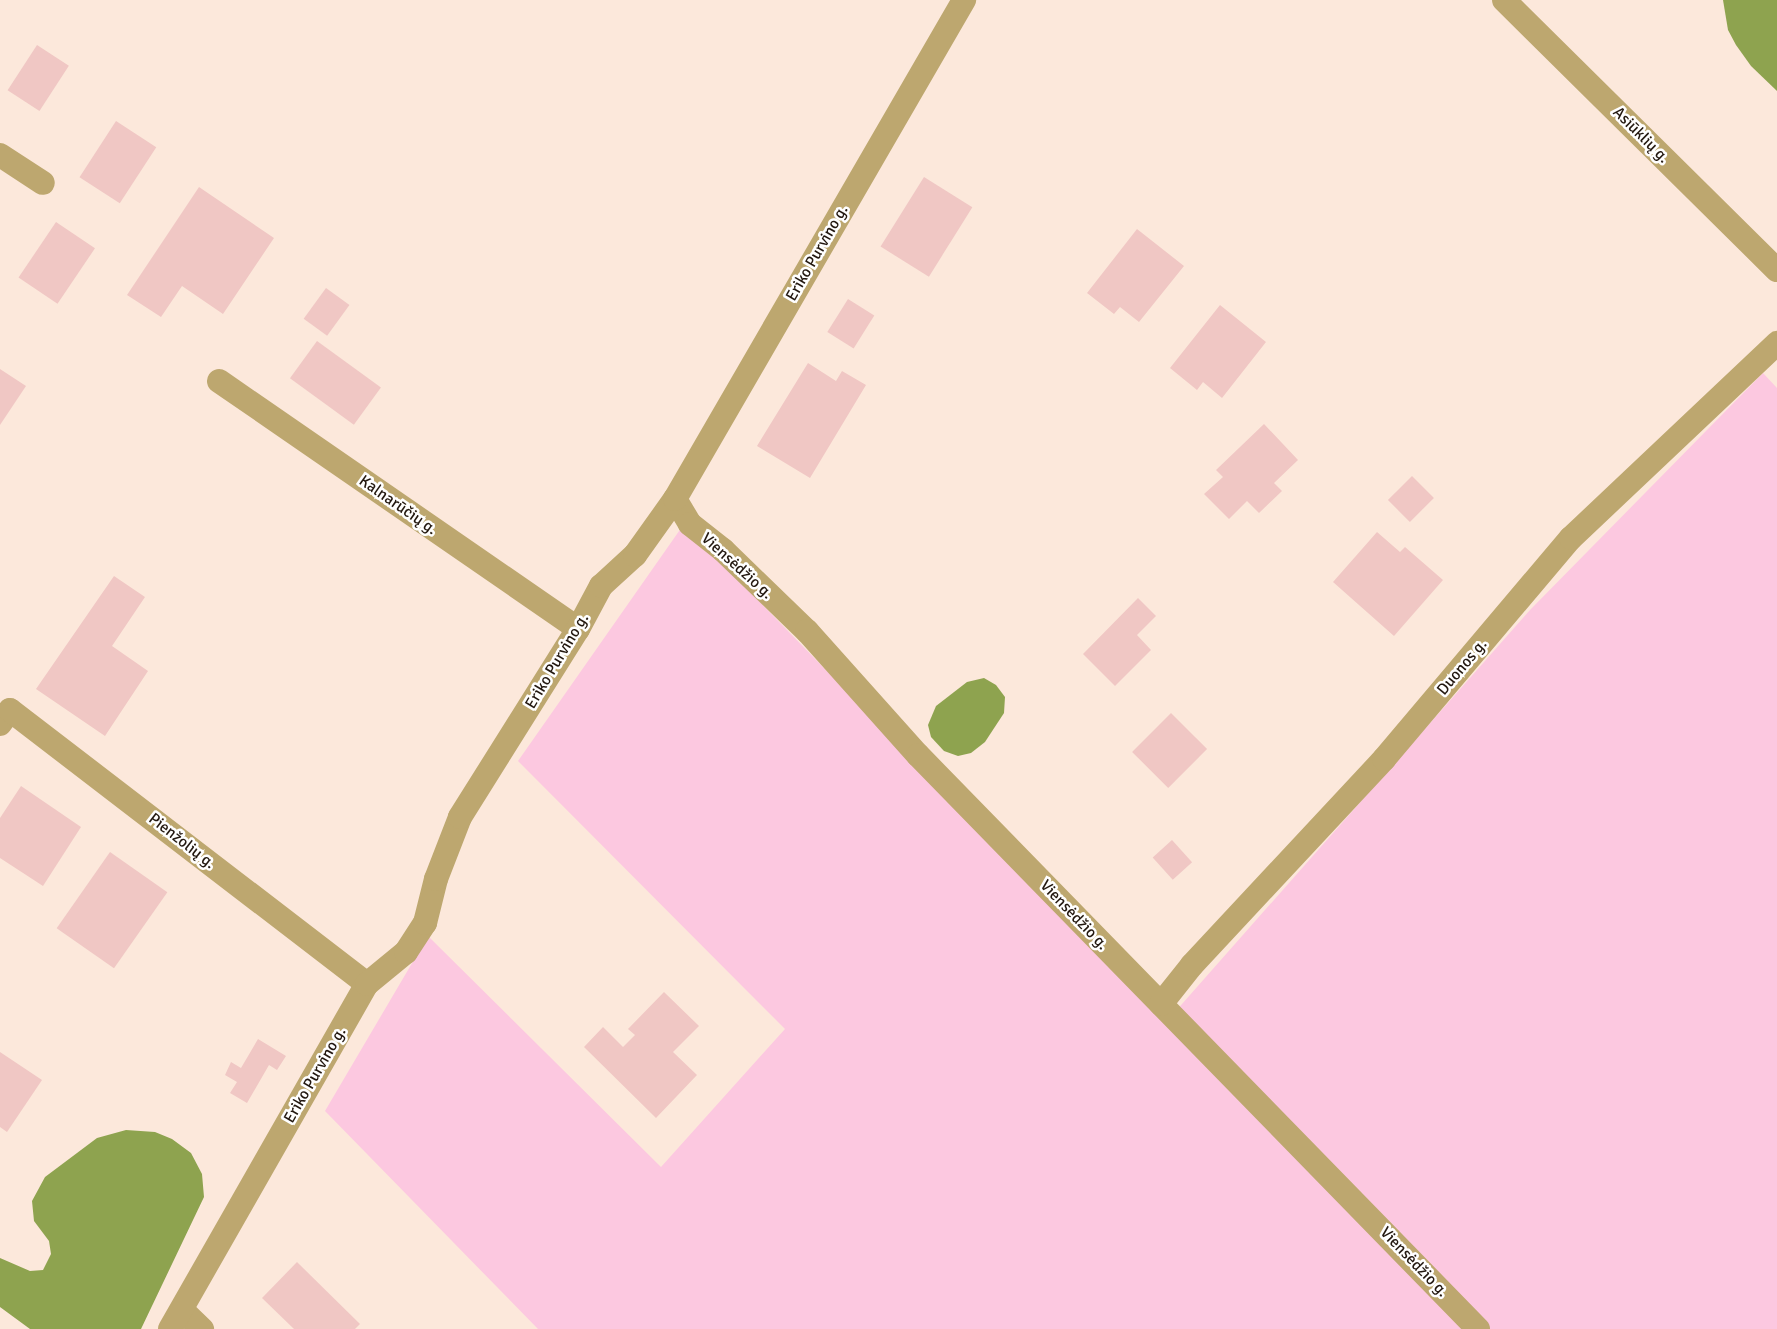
<!DOCTYPE html>
<html>
<head>
<meta charset="utf-8">
<style>
  body { margin:0 }
  #map { position:relative; width:1777px; height:1329px; overflow:hidden; background:#fce8db; font-family:Signika,sans-serif }
  div>[style] { position:absolute }
  .green>* { inset:0; background:#fcc8e0 }
  .water>* { inset:0; background:#8ea34f }
  .building>* { inset:0; background:#f0c7c4; transform-origin:0 0 }
  .street>* { height:24px; margin:-12px; padding:0 12px; transform-origin:12px; border-radius:12px; background:#bda76f }
  span { translate:-50% -50%; white-space:nowrap; text-align:center; line-height:1.15; -webkit-text-stroke:5px #fff; paint-order:stroke }
  .street-label { font-size:16px; color:#231810 }
</style>
</head>
<body>
<div id="map">
  <div class="green">
    <div style="clip-path:polygon(1763px 373px,1777px 388px,1777px 1329px,538px 1329px,325px 1111px,428px 936px,661px 1167px,785px 1029px,518px 761px,684px 524px,1167px 1021px,1530px 610px)"></div>
  </div>
  <div class="water">
    <div style="clip-path:polygon(1723px 0,1777px 0,1777px 91px,1751px 66px,1736px 45px,1728px 30px)"></div>
    <div style="clip-path:polygon(984px 678px,996px 685px,1005px 697px,1004px 713px,985px 742px,971px 753px,958px 756px,944px 751px,931px 737px,928px 725px,936px 706px,967px 682px)"></div>
    <div style="clip-path:polygon(126px 1130px,155px 1132px,172px 1139px,191px 1153px,202px 1174px,204px 1197px,141px 1329px,30px 1329px,0 1307px,0 1258px,30px 1271px,43px 1270px,51px 1254px,49px 1241px,34px 1221px,32px 1201px,45px 1177px,97px 1138px)"></div>
  </div>
  <div class="building">
    <div style="left:37px;top:45px;width:38px;height:54px;rotate:33deg"></div>
    <div style="left:116px;top:121px;width:48px;height:67px;rotate:33deg"></div>
    <div style="left:924px;top:177px;width:57px;height:82px;rotate:32deg"></div>
    <div style="clip-path:polygon(199px 187px,274px 238px,223px 314px,182px 286px,161px 317px,127px 295px)"></div>
    <div style="left:56px;top:222px;width:47px;height:67px;rotate:34deg"></div>
    <div style="clip-path:polygon(1137px 229px,1184px 266px,1139px 322px,1120px 307px,1114px 314px,1087px 293px)"></div>
    <div style="left:326px;top:288px;width:29px;height:38px;rotate:36deg"></div>
    <div style="left:848px;top:299px;width:31px;height:39px;rotate:32deg"></div>
    <div style="clip-path:polygon(1220px 305px,1266px 342px,1222px 398px,1203px 382px,1197px 390px,1170px 368px)"></div>
    <div style="left:317px;top:341px;width:79px;height:46px;rotate:36deg"></div>
    <div style="clip-path:polygon(808px 363px,836px 381px,842px 371px,866px 385px,810px 478px,757px 446px)"></div>
    <div style="clip-path:polygon(0 369px,26px 386px,0 425px)"></div>
    <div style="clip-path:polygon(1264px 424px,1298px 460px,1274px 483px,1282px 491px,1259px 513px,1247px 501px,1229px 519px,1204px 494px,1223px 477px,1216px 470px)"></div>
    <div style="left:1412px;top:476px;width:31px;height:34px;rotate:45deg"></div>
    <div style="clip-path:polygon(1377px 532px,1400px 552px,1405px 547px,1443px 580px,1394px 636px,1333px 582px)"></div>
    <div style="clip-path:polygon(114px 576px,145px 597px,112px 646px,148px 671px,105px 736px,36px 689px)"></div>
    <div style="clip-path:polygon(1138px 598px,1156px 616px,1137px 635px,1151px 650px,1115px 686px,1083px 654px)"></div>
    <div style="left:1171px;top:713px;width:51px;height:55px;rotate:45deg"></div>
    <div style="clip-path:polygon(21px 786px,81px 827px,43px 886px,0 858px,0 818px)"></div>
    <div style="left:1172px;top:840px;width:30px;height:26px;rotate:48deg"></div>
    <div style="left:110px;top:852px;width:70px;height:93px;rotate:35deg"></div>
    <div style="clip-path:polygon(664px 992px,699px 1026px,673px 1052px,697px 1075px,656px 1118px,584px 1047px,603px 1027px,623px 1047px,635px 1035px,628px 1029px)"></div>
    <div style="clip-path:polygon(258px 1039px,286px 1056px,277px 1070px,269px 1065px,247px 1103px,230px 1093px,237px 1082px,225px 1075px,231px 1062px,241px 1068px)"></div>
    <div style="clip-path:polygon(0 1052px,42px 1080px,7px 1132px,0 1127px)"></div>
    <div style="clip-path:polygon(297px 1262px,360px 1324px,355px 1329px,294px 1329px,262px 1298px)"></div>
  </div>
  <div class="street">
    <div style="left:1504px;top:0;width:384px;rotate:44.7deg"></div>
    <div style="left:0;top:155px;width:51px;rotate:33.1deg"></div>
    <div style="left:219px;top:381px;width:436px;rotate:34.6deg"></div>
    <div style="left:675px;top:499px;width:29px;rotate:59deg"></div>
    <div style="left:690px;top:524px;width:42px;rotate:38.2deg"></div>
    <div style="left:723px;top:550px;width:117px;rotate:44deg"></div>
    <div style="left:807px;top:631px;width:166px;rotate:48.2deg"></div>
    <div style="left:918px;top:755px;width:802px;rotate:45.71deg"></div>
    <div style="left:0;top:724px;width:17px;rotate:-54deg"></div>
    <div style="left:10px;top:710px;width:450px;rotate:37.5deg"></div>
    <div style="left:1161px;top:1004px;width:50px;rotate:-51.5deg"></div>
    <div style="left:1192px;top:965px;width:282px;rotate:-47deg"></div>
    <div style="left:1384px;top:759px;width:289px;rotate:-49.8deg"></div>
    <div style="left:1571px;top:538px;width:284px;rotate:-43.4deg"></div>
    <div style="left:182px;top:1310px;width:28px;rotate:44deg"></div>
    <div style="left:170px;top:1329px;width:397px;rotate:-60.3deg"></div>
    <div style="left:367px;top:984px;width:50px;rotate:-39.4deg"></div>
    <div style="left:406px;top:952px;width:35px;rotate:-57deg"></div>
    <div style="left:425px;top:923px;width:45px;rotate:-76deg"></div>
    <div style="left:436px;top:879px;width:66px;rotate:-68.8deg"></div>
    <div style="left:460px;top:817px;width:222px;rotate:-57.9deg"></div>
    <div style="left:578px;top:629px;width:49px;rotate:-61.9deg"></div>
    <div style="left:601px;top:586px;width:46px;rotate:-42.4deg"></div>
    <div style="left:635px;top:555px;width:69px;rotate:-54.5deg"></div>
    <div style="left:675px;top:499px;width:577px;rotate:-59.92deg"></div>
  </div>
  <div class="street-label">
    <span style="left:1641px;top:135px;rotate:45deg">Asiūklių g.</span>
    <span style="left:817px;top:253px;rotate:-60deg">Eriko Purvino g.</span>
    <span style="left:398px;top:505px;rotate:35deg">Kalnarūčių g.</span>
    <span style="left:737px;top:566px;rotate:42deg">Viensėdžio g.</span>
    <span style="left:557px;top:661px;rotate:-59deg">Eriko Purvino g.</span>
    <span style="left:1462px;top:667px;rotate:-50deg">Duonos g.</span>
    <span style="left:182px;top:841px;rotate:38deg">Pienžolių g.</span>
    <span style="left:1074px;top:915px;rotate:46deg">Viensėdžio g.</span>
    <span style="left:315px;top:1075px;rotate:-60deg">Eriko Purvino g.</span>
    <span style="left:1414px;top:1262px;rotate:46deg">Viensėdžio g.</span>
  </div>
</div>
</body>
</html>
